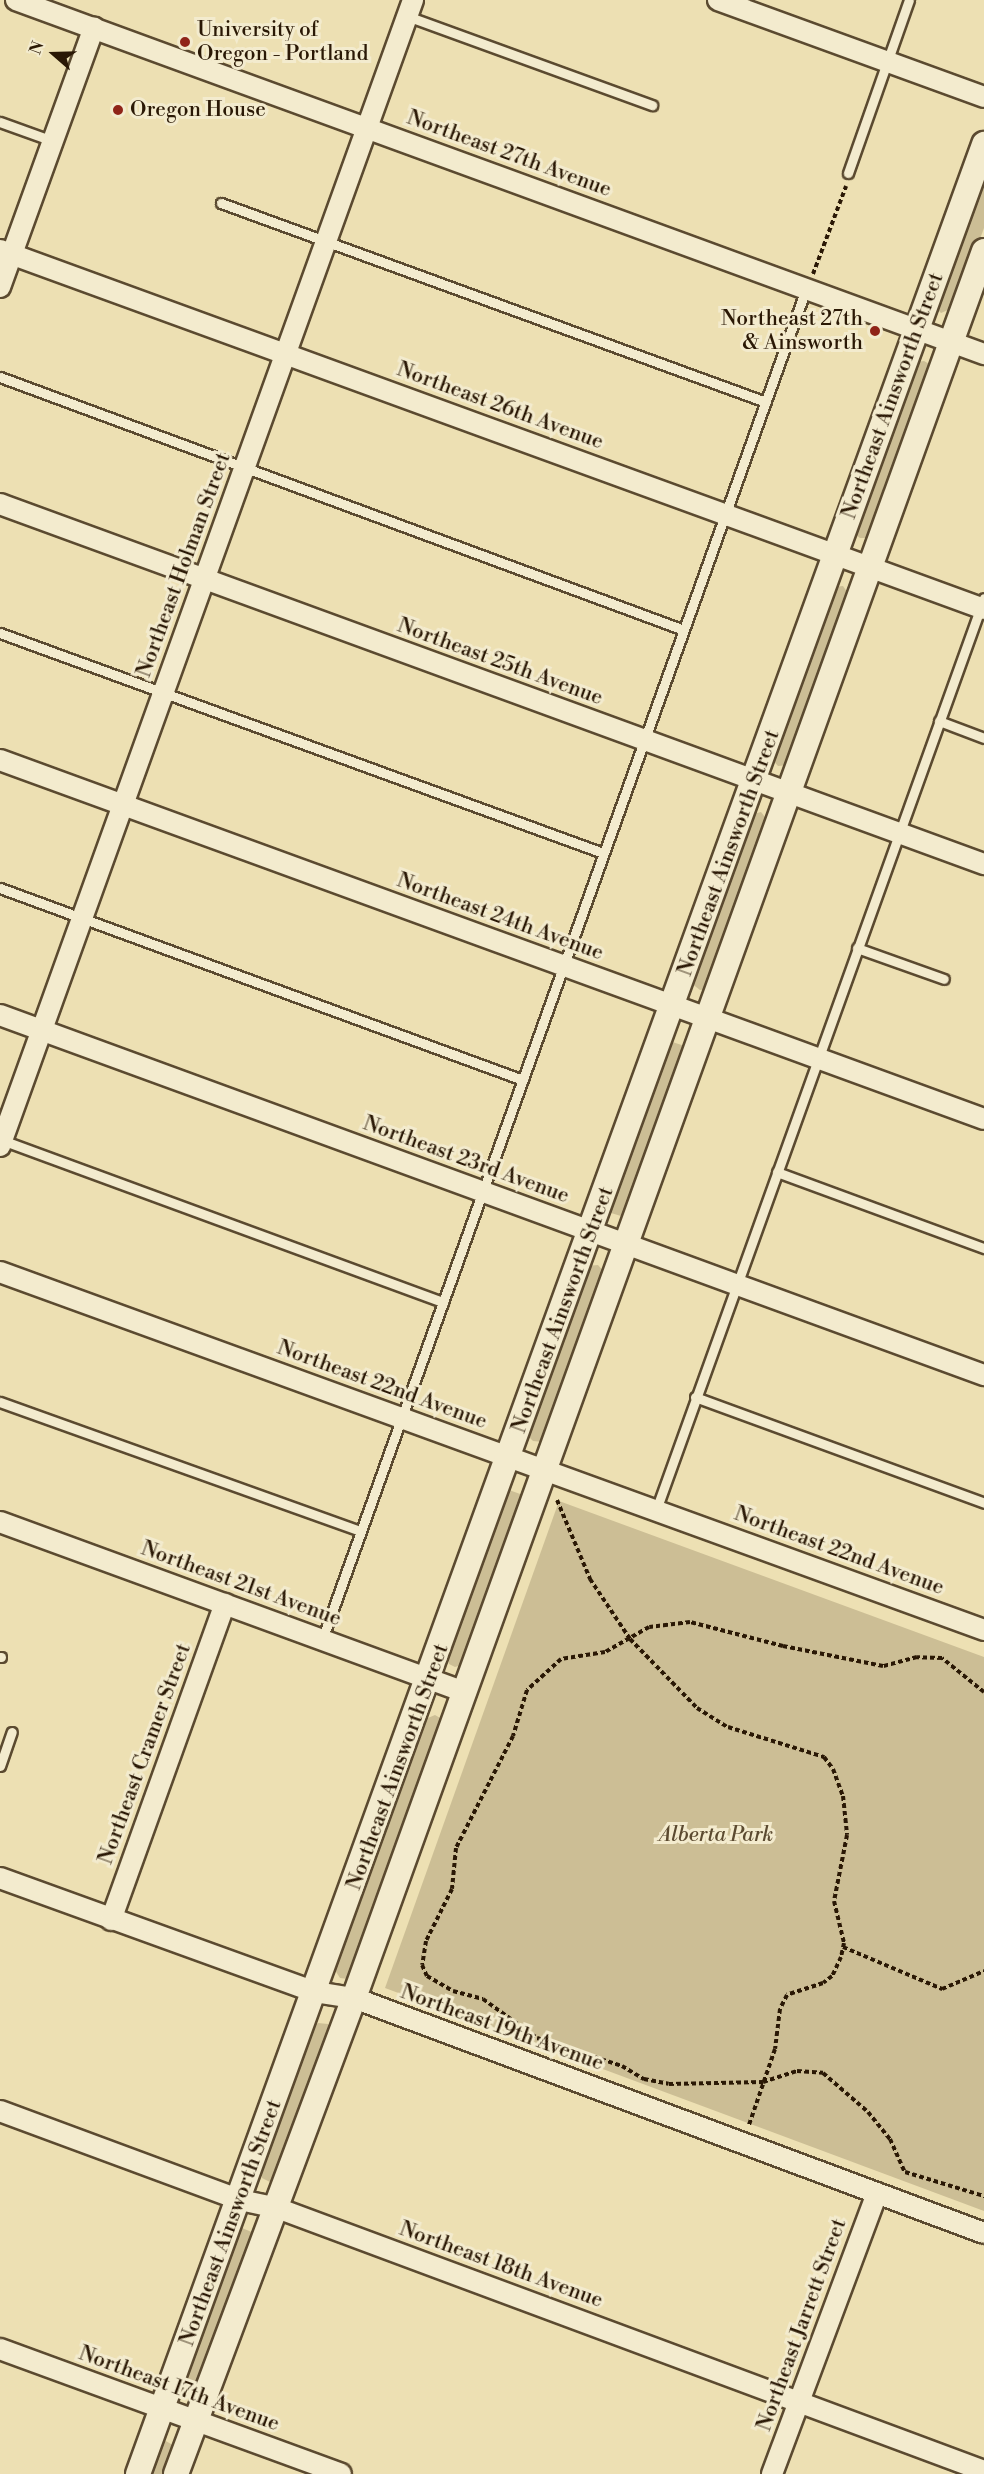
<!DOCTYPE html>
<html>
<head>
<meta charset="utf-8">
<style>
  body { margin:0 }
  #map { position:relative; width:984px; height:2474px; overflow:hidden; background:#ede0b3; font-family:"Libre Bodoni",serif }
  div>[style] { position:absolute }
  .green>* { inset:0; background:#ccbe95 }
  .path>* { height:4px; margin-top:-2px; transform-origin:0; background:repeating-linear-gradient(90deg,#2a1805 0 4.5px,transparent 0 7.5px) }
  .roads { filter:drop-shadow(2px 0 #5b4a30) drop-shadow(-2px 0 #5b4a30) drop-shadow(0 2px #5b4a30) drop-shadow(0 -2px #5b4a30) }
  .service>* { height:9px; margin:-4.5px; padding:0 4.5px; transform-origin:4.5px; border-radius:4.5px; background:#f3ebce }
  .minor>* { height:20px; margin:-10px; padding:0 10px; transform-origin:10px; border-radius:10px; background:#f3ebce }
  .tertiary>* { height:24px; margin:-12px; padding:0 12px; transform-origin:12px; border-radius:12px; background:#f3ebce }
  .dots>* { width:16px; height:16px; translate:-50% -50%; box-sizing:border-box; border:3px solid #f3ebce; border-radius:50% }
  span { translate:-50% -50%; white-space:nowrap; text-align:center; line-height:1.15; -webkit-text-stroke:6px #f3ebce; paint-order:stroke }
  .poi-label { font-size:21px; color:#2a1805 }
  .left { translate:0 -50%; text-align:left }
  .right { translate:-100% -50%; text-align:right }
  .street-label { font-size:21px; color:#2a1805 }
  .park-label { font-size:21px; color:#5b4a30; font-style:italic }
  .north { position:absolute; left:24px; top:24px; width:60px; height:60px; -webkit-text-stroke:4px #f3ebce; paint-order:stroke; rotate:290deg; font-size:16px; font-weight:700; line-height:24px; text-align:center; color:#2a1805 }
  .north::after { content:''; display:block; margin:auto; width:21px; height:27px; background:#2a1805; clip-path:polygon(50% 0,100% 100%,50% 72%,0 100%) }
</style>
</head>
<body>
<div id="map">
  <div class="green">
    <div style="clip-path:polygon(984px 162px,984px 228px,955px 307px,941px 313px,935px 307px)"></div>
    <div style="clip-path:polygon(924px 361px,931px 365px,868px 538px,860px 538px,853px 533px,917px 362px)"></div>
    <div style="clip-path:polygon(843px 586px,850px 596px,789px 765px,778px 766px,771px 758px,834px 587px)"></div>
    <div style="clip-path:polygon(761px 812px,769px 822px,707px 989px,700px 990px,691px 983px,749px 815px)"></div>
    <div style="clip-path:polygon(666px 1040px,688px 1047px,629px 1212px,621px 1216px,611px 1213px,607px 1203px)"></div>
    <div style="clip-path:polygon(598px 1265px,606px 1274px,543px 1442px,533px 1441px,528px 1436px,587px 1266px)"></div>
    <div style="clip-path:polygon(509px 1490px,523px 1495px,462px 1665px,455px 1667px,449px 1664px,447px 1654px,504px 1494px)"></div>
    <div style="clip-path:polygon(559px 1501px,984px 1657px,984px 2211px,385px 1988px)"></div>
    <div style="clip-path:polygon(435px 1715px,442px 1719px,348px 1979px,340px 1978px,333px 1967px,423px 1720px)"></div>
    <div style="clip-path:polygon(318px 2023px,328px 2024px,332px 2032px,278px 2175px,270px 2182px,262px 2178px,260px 2168px,312px 2027px)"></div>
    <div style="clip-path:polygon(242px 2228px,254px 2233px,199px 2389px,193px 2394px,186px 2393px,180px 2388px,235px 2233px)"></div>
    <div style="clip-path:polygon(164px 2440px,178px 2448px,168px 2474px,146px 2474px,157px 2443px)"></div>
  </div>
  <div class="path">
    <div style="left:813px;top:274px;width:94px;rotate:-69.4deg"></div>
    <div style="left:557px;top:1500px;width:86px;rotate:67.3deg"></div>
    <div style="left:590px;top:1579px;width:72px;rotate:56.3deg"></div>
    <div style="left:630px;top:1639px;width:96px;rotate:45.8deg"></div>
    <div style="left:697px;top:1708px;width:36px;rotate:32deg"></div>
    <div style="left:728px;top:1727px;width:101px;rotate:17.4deg"></div>
    <div style="left:824px;top:1757px;width:15px;rotate:53deg"></div>
    <div style="left:833px;top:1769px;width:29px;rotate:70deg"></div>
    <div style="left:843px;top:1796px;width:39px;rotate:84deg"></div>
    <div style="left:847px;top:1835px;width:67px;rotate:101.1deg"></div>
    <div style="left:834px;top:1901px;width:43px;rotate:76.6deg"></div>
    <div style="left:844px;top:1943px;width:14px;rotate:102deg"></div>
    <div style="left:841px;top:1957px;width:21px;rotate:115deg"></div>
    <div style="left:832px;top:1976px;width:11px;rotate:142deg"></div>
    <div style="left:823px;top:1983px;width:38px;rotate:162deg"></div>
    <div style="left:787px;top:1995px;width:16px;rotate:117deg"></div>
    <div style="left:780px;top:2009px;width:40px;rotate:97.1deg"></div>
    <div style="left:775px;top:2049px;width:80px;rotate:108.9deg"></div>
    <div style="left:984px;top:1692px;width:54px;rotate:-141deg"></div>
    <div style="left:942px;top:1658px;width:25px;rotate:-178deg"></div>
    <div style="left:917px;top:1657px;width:35px;rotate:165deg"></div>
    <div style="left:883px;top:1666px;width:102px;rotate:-168.7deg"></div>
    <div style="left:783px;top:1646px;width:96px;rotate:-165.5deg"></div>
    <div style="left:690px;top:1622px;width:41px;rotate:173deg"></div>
    <div style="left:649px;top:1627px;width:51px;rotate:150.4deg"></div>
    <div style="left:605px;top:1652px;width:45px;rotate:171deg"></div>
    <div style="left:561px;top:1659px;width:46px;rotate:137.6deg"></div>
    <div style="left:527px;top:1690px;width:48px;rotate:106.9deg"></div>
    <div style="left:513px;top:1736px;width:126px;rotate:117deg"></div>
    <div style="left:456px;top:1848px;width:41px;rotate:95.6deg"></div>
    <div style="left:452px;top:1889px;width:58px;rotate:116.6deg"></div>
    <div style="left:426px;top:1941px;width:24px;rotate:99deg"></div>
    <div style="left:422px;top:1965px;width:12px;rotate:66deg"></div>
    <div style="left:427px;top:1976px;width:30px;rotate:30deg"></div>
    <div style="left:453px;top:1991px;width:31px;rotate:15deg"></div>
    <div style="left:483px;top:1999px;width:67px;rotate:35.8deg"></div>
    <div style="left:537px;top:2038px;width:89px;rotate:18.2deg"></div>
    <div style="left:622px;top:2066px;width:26px;rotate:31deg"></div>
    <div style="left:644px;top:2079px;width:25px;rotate:11deg"></div>
    <div style="left:669px;top:2084px;width:94px;rotate:-1.2deg"></div>
    <div style="left:763px;top:2082px;width:36px;rotate:-18deg"></div>
    <div style="left:797px;top:2071px;width:26px;rotate:4deg"></div>
    <div style="left:823px;top:2073px;width:60px;rotate:40.9deg"></div>
    <div style="left:868px;top:2112px;width:35px;rotate:51deg"></div>
    <div style="left:890px;top:2139px;width:36px;rotate:66deg"></div>
    <div style="left:905px;top:2172px;width:83px;rotate:16.9deg"></div>
    <div style="left:843px;top:1947px;width:108px;rotate:23deg"></div>
    <div style="left:942px;top:1989px;width:46px;rotate:-23.2deg"></div>
  </div>
  <div class="roads">
    <div class="service">
      <div style="left:407px;top:16px;width:261px;rotate:20deg"></div>
      <div style="left:0;top:122px;width:56px;rotate:19.7deg"></div>
      <div style="left:848px;top:173px;width:183px;rotate:-70.6deg"></div>
      <div style="left:221px;top:203px;width:580px;rotate:20.06deg"></div>
      <div style="left:0;top:377px;width:729px;rotate:20.3deg"></div>
      <div style="left:0;top:633px;width:642px;rotate:20.04deg"></div>
      <div style="left:939px;top:721px;width:48px;rotate:20.7deg"></div>
      <div style="left:0;top:888px;width:557px;rotate:20.16deg"></div>
      <div style="left:857px;top:948px;width:92px;rotate:19.6deg"></div>
      <div style="left:2px;top:1140px;width:470px;rotate:20.2deg"></div>
      <div style="left:777px;top:1172px;width:221px;rotate:20.2deg"></div>
      <div style="left:695px;top:1397px;width:308px;rotate:20.1deg"></div>
      <div style="left:0;top:1402px;width:383px;rotate:19.7deg"></div>
      <div style="left:656px;top:1510px;width:969px;rotate:-70.22deg"></div>
      <div style="left:322px;top:1640px;width:1435px;rotate:-70.29deg"></div>
      <div style="left:0;top:1657px;width:1px"></div>
      <div style="left:0;top:1766px;width:36px;rotate:-71deg"></div>
    </div>
    <div class="minor">
      <div style="left:16px;top:0;width:1031px;rotate:20.09deg"></div>
      <div style="left:718px;top:0;width:283px;rotate:20deg"></div>
      <div style="left:0;top:250px;width:1047px;rotate:20.04deg"></div>
      <div style="left:0;top:287px;width:276px;rotate:-70.1deg"></div>
      <div style="left:0;top:504px;width:1048px;rotate:20.1deg"></div>
      <div style="left:0;top:760px;width:1047px;rotate:20.04deg"></div>
      <div style="left:0;top:1015px;width:1048px;rotate:20.1deg"></div>
      <div style="left:0;top:1146px;width:1218px;rotate:-70.18deg"></div>
      <div style="left:0;top:1272px;width:1047px;rotate:19.99deg"></div>
      <div style="left:0;top:1522px;width:495px;rotate:20.1deg"></div>
      <div style="left:0;top:1878px;width:335px;rotate:19.9deg"></div>
      <div style="left:315px;top:1992px;width:39px;rotate:9deg"></div>
      <div style="left:354px;top:1998px;width:672px;rotate:20.46deg"></div>
      <div style="left:111px;top:1920px;width:336px;rotate:-70.2deg"></div>
      <div style="left:0;top:2111px;width:256px;rotate:20.3deg"></div>
      <div style="left:240px;top:2200px;width:38px;rotate:12deg"></div>
      <div style="left:277px;top:2208px;width:754px;rotate:20.4deg"></div>
      <div style="left:0;top:2349px;width:363px;rotate:20.1deg"></div>
      <div style="left:772px;top:2474px;width:300px;rotate:-69.5deg"></div>
    </div>
    <div class="tertiary">
      <div style="left:138px;top:2474px;width:2479px;rotate:-70.04deg"></div>
      <div style="left:176px;top:2474px;width:508px;rotate:-69.5deg"></div>
      <div style="left:354px;top:1998px;width:1857px;rotate:-70.17deg"></div>
    </div>
  </div>
  <div class="dots">
    <div style="left:185px;top:42px;background:#8f2418"></div>
    <div style="left:118px;top:110px;background:#8f2418"></div>
    <div style="left:875px;top:331px;background:#8f2418"></div>
  </div>
  <div class="poi-label">
    <span class="left" style="left:197px;top:42px">University of<br>Oregon - Portland</span>
    <span class="left" style="left:130px;top:110px">Oregon House</span>
    <span class="right" style="left:863px;top:331px">Northeast 27th<br>&amp; Ainsworth</span>
  </div>
  <div class="street-label">
    <span style="left:509px;top:154px;rotate:20deg">Northeast 27th Avenue</span>
    <span style="left:893px;top:396px;rotate:-70deg">Northeast Ainsworth Street</span>
    <span style="left:500px;top:406px;rotate:20deg">Northeast 26th Avenue</span>
    <span style="left:184px;top:565px;rotate:-70deg">Northeast Holman Street</span>
    <span style="left:500px;top:662px;rotate:20deg">Northeast 25th Avenue</span>
    <span style="left:729px;top:853px;rotate:-70deg">Northeast Ainsworth Street</span>
    <span style="left:500px;top:917px;rotate:20deg">Northeast 24th Avenue</span>
    <span style="left:466px;top:1160px;rotate:20deg">Northeast 23rd Avenue</span>
    <span style="left:563px;top:1310px;rotate:-70deg">Northeast Ainsworth Street</span>
    <span style="left:382px;top:1385px;rotate:20deg">Northeast 22nd Avenue</span>
    <span style="left:839px;top:1551px;rotate:20deg">Northeast 22nd Avenue</span>
    <span style="left:241px;top:1584px;rotate:20deg">Northeast 21st Avenue</span>
    <span style="left:145px;top:1754px;rotate:-70deg">Northeast Cramer Street</span>
    <span style="left:398px;top:1767px;rotate:-70deg">Northeast Ainsworth Street</span>
    <span style="left:502px;top:2028px;rotate:20deg">Northeast 19th Avenue</span>
    <span style="left:231px;top:2223px;rotate:-70deg">Northeast Ainsworth Street</span>
    <span style="left:501px;top:2265px;rotate:20deg">Northeast 18th Avenue</span>
    <span style="left:802px;top:2325px;rotate:-70deg">Northeast Jarrett Street</span>
    <span style="left:179px;top:2389px;rotate:20deg">Northeast 17th Avenue</span>
  </div>
  <div class="park-label">
    <span style="left:716px;top:1835px">Alberta Park</span>
  </div>
  <div class="north">N</div>
</div>
</body>
</html>
